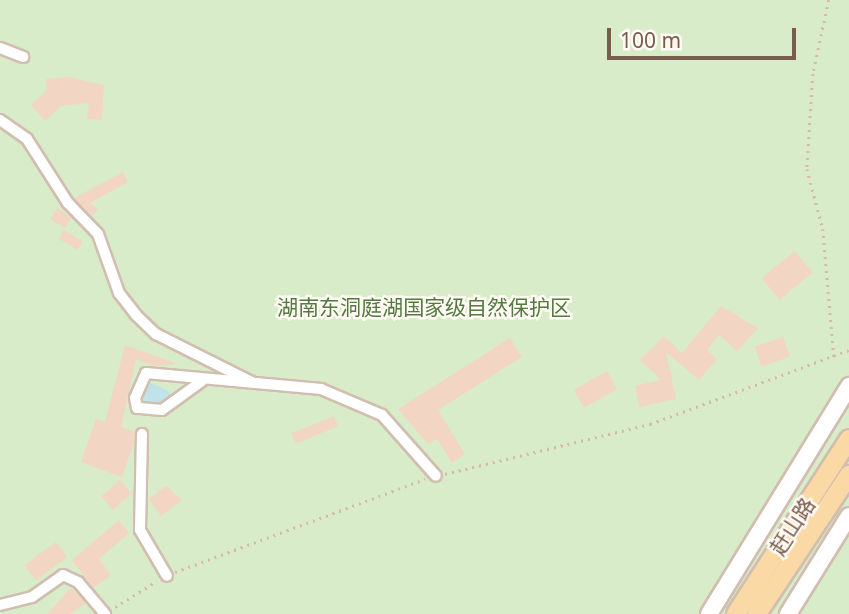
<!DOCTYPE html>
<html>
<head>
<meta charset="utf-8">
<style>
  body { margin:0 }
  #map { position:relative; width:849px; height:614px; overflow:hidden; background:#fdf6ec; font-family:"Noto Sans","Noto Sans SC",sans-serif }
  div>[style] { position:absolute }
  .green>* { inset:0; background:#d8ecc9; transform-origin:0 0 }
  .water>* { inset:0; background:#bfe3e8 }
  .building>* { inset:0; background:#f3d5c3; transform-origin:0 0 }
  .path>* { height:2.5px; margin-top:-1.25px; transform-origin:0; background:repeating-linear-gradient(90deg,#d9b8a5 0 2px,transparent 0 7px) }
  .roads { filter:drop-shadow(2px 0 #d1beb0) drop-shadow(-2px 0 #d1beb0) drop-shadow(0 2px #d1beb0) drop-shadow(0 -2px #d1beb0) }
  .minor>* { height:10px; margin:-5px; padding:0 5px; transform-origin:5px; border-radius:5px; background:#fff }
  .secondary>* { height:16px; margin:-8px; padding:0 8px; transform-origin:8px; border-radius:8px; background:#fff }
  .primary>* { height:18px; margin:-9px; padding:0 9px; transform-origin:9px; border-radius:9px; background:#fbd9a5 }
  span { translate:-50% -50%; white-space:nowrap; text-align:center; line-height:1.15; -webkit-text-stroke:5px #fffaf3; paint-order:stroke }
  .park-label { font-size:21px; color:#537a41 }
  .street-label { font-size:21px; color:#7a5c4d }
  .scale { position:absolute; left:607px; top:28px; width:189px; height:32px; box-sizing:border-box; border:4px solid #7a5c4d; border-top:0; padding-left:9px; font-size:21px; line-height:24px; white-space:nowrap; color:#7a5c4d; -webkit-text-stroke:5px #fffaf3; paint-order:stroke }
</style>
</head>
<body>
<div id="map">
  <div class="green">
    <div style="left:0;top:0;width:849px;height:614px"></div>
  </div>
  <div class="water">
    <div style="clip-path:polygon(150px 383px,161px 387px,175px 396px,165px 405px,142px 404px,143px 386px)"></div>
  </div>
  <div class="building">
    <div style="clip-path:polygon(68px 77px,104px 85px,102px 120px,87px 119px,89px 103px,61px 106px,45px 121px,31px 105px,47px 90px,46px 79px)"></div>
    <div style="clip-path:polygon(123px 172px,128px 182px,90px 203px,98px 209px,92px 216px,74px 198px)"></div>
    <div style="clip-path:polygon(58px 208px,71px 218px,65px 228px,50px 219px)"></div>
    <div style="left:64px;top:230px;width:22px;height:10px;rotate:32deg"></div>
    <div style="left:795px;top:251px;width:28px;height:43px;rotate:51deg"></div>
    <div style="clip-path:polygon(721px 306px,758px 328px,737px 351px,719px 335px,707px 350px,717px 359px,699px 380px,666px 352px,676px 399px,639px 407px,635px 386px,661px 380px,640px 360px,664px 336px,682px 353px)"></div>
    <div style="left:783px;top:337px;width:21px;height:30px;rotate:71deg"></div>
    <div style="clip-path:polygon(510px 338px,522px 357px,438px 410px,465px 454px,452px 463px,437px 439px,428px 444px,398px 409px)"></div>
    <div style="clip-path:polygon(125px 345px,178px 364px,154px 366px,136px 359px,121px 427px,135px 432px,134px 442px,122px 477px,81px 462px,96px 419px,105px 422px)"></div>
    <div style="left:607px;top:371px;width:21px;height:38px;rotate:61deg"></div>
    <div style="left:334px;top:416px;width:11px;height:46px;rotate:68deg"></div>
    <div style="left:120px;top:480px;width:18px;height:25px;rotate:49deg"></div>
    <div style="clip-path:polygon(166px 486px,182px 500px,161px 516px,149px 499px)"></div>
    <div style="clip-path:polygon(119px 520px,129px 533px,99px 559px,111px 575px,93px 588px,72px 560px)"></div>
    <div style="left:56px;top:542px;width:19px;height:39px;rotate:54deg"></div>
    <div style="clip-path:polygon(71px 588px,86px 603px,70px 614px,47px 614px)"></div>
  </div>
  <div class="path">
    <div style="left:829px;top:0;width:76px;rotate:102.2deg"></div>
    <div style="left:813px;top:74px;width:95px;rotate:93.6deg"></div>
    <div style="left:807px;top:169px;width:62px;rotate:75.1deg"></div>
    <div style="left:823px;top:229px;width:128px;rotate:85.1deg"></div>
    <div style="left:445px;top:474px;width:211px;rotate:-13.7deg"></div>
    <div style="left:650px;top:424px;width:212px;rotate:-20.4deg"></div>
    <div style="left:175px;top:572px;width:267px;rotate:-20.4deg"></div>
    <div style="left:115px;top:607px;width:49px;rotate:-31.8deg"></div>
  </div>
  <div class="roads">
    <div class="minor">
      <div style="left:0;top:48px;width:25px;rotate:21deg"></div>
      <div style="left:0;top:120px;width:33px;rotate:35deg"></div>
      <div style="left:27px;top:139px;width:76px;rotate:57.4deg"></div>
      <div style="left:68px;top:203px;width:43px;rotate:45.9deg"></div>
      <div style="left:98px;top:234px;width:63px;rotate:70.4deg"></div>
      <div style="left:119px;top:293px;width:28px;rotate:52deg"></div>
      <div style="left:136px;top:315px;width:28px;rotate:44deg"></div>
      <div style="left:156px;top:334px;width:107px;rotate:26.6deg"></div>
      <div style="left:202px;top:381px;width:49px;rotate:144.1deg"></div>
      <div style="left:162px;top:410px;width:25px;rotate:-175deg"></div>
      <div style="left:137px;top:408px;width:10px;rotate:-101deg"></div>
      <div style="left:135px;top:398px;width:27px;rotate:-66deg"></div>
      <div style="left:146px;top:373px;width:176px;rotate:5.2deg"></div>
      <div style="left:321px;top:389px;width:66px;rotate:23.1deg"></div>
      <div style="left:382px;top:415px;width:81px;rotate:48.5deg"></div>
      <div style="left:142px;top:434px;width:96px;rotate:91.2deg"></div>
      <div style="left:140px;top:530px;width:53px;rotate:59.6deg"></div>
      <div style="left:0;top:605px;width:33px;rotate:-14deg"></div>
      <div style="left:32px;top:597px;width:38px;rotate:-35deg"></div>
      <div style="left:63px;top:575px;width:17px;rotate:25deg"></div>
      <div style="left:78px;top:582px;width:42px;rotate:49.8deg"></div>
    </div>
    <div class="secondary">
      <div style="left:709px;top:614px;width:268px;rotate:-58.4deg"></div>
      <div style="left:788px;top:614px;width:115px;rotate:-58.1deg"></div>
    </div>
    <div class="primary">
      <div style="left:736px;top:614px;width:208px;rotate:-57.1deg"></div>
      <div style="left:757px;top:614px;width:167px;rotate:-56.5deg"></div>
    </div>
  </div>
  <div class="park-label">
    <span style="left:424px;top:307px">湖南东洞庭湖国家级自然保护区</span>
  </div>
  <div class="street-label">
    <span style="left:792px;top:526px;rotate:-57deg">赶山路</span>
  </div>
  <div class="scale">100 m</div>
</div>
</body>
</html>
